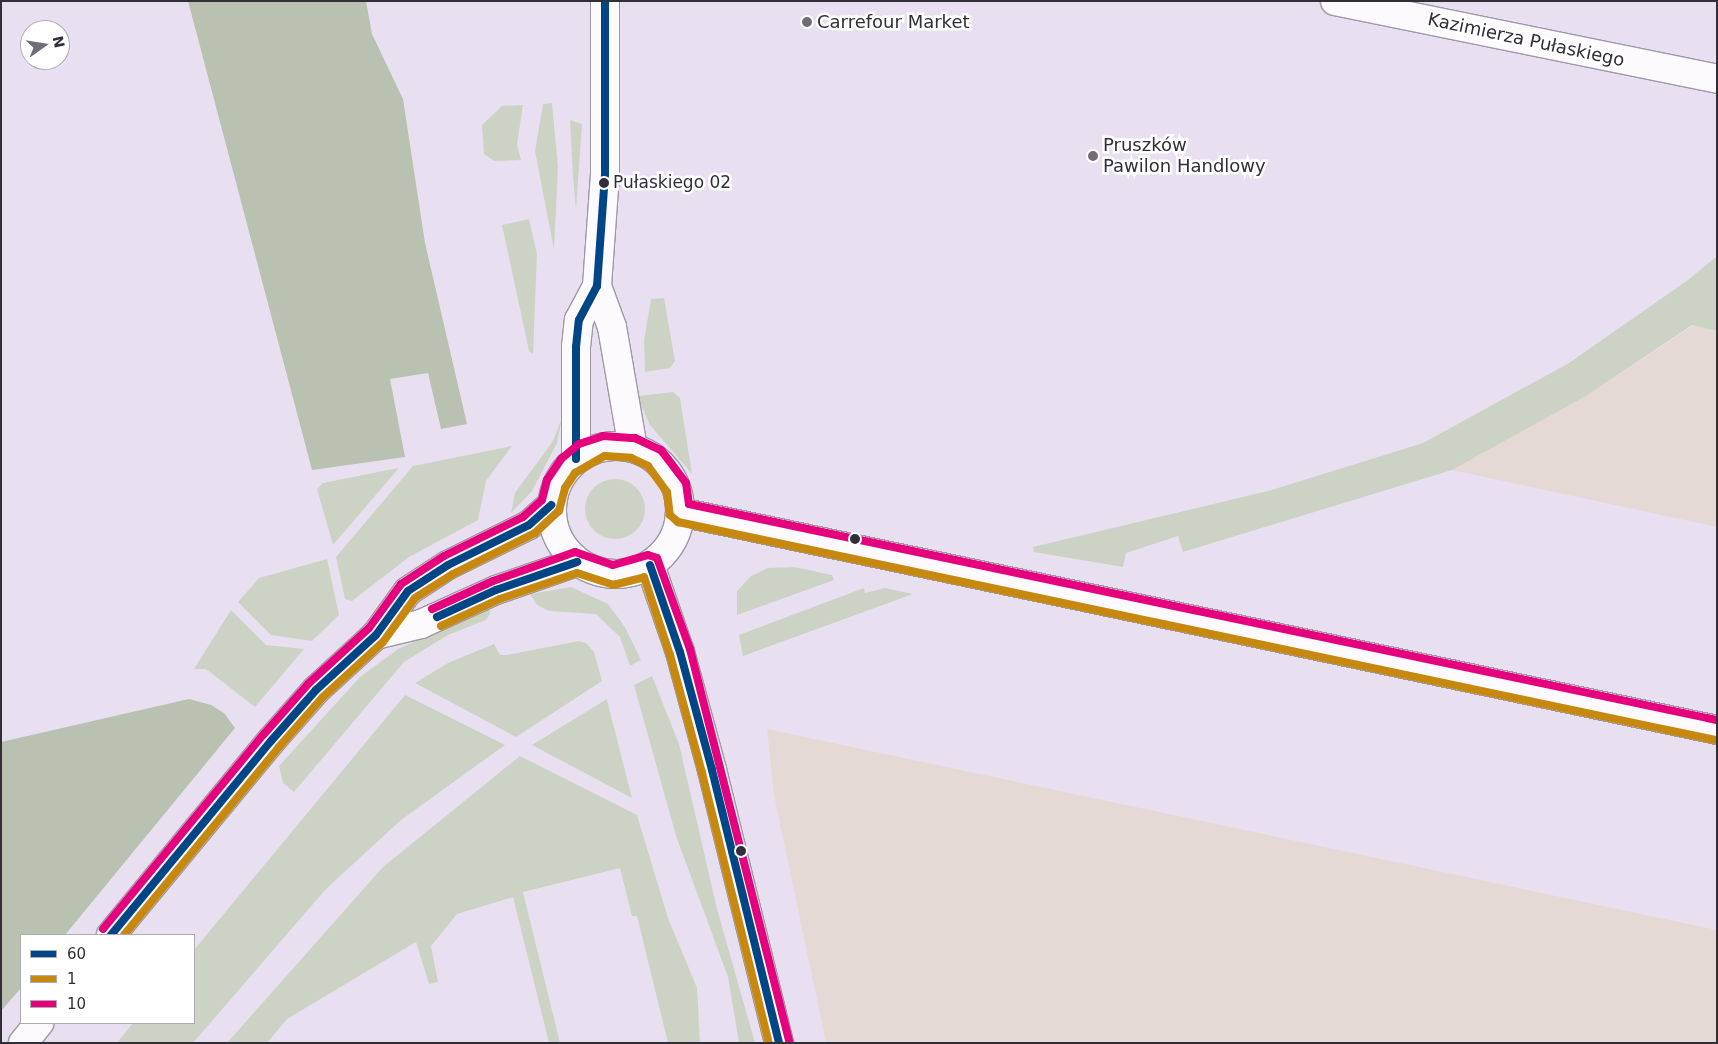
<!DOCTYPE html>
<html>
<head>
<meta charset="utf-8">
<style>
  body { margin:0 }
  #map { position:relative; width:1718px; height:1044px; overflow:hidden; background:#e8e0f0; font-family:"DejaVu Sans",sans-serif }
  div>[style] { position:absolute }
  .industrial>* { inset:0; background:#e5d9d6 }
  .green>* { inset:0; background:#ccd3c5 }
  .round { border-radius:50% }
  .forest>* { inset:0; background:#b9c1b0 }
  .roads { filter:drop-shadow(1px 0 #9e98a4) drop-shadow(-1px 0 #9e98a4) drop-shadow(0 1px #9e98a4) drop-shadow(0 -1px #9e98a4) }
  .minor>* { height:28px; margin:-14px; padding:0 14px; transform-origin:14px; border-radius:14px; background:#fcfafd }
  .tertiary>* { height:28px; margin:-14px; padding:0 14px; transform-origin:14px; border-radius:14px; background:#fcfafd }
  .tertiary>.ring { margin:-14px; padding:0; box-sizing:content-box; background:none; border:28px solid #fcfafd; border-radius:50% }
  .bus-1>* { height:8px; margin:-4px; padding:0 4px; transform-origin:4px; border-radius:4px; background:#004687 }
  .bus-2>* { height:8px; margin:-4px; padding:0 4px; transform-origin:4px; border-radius:4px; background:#c6880e }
  .bus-3>* { height:8px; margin:-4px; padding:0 4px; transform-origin:4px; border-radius:4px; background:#e5007d }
  .dots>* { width:14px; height:14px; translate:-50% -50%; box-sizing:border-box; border:2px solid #fff; border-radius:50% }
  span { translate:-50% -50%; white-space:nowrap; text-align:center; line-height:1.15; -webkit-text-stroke:5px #fff; paint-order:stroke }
  .bus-label { font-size:17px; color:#322e38 }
  .left { translate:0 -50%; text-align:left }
  .poi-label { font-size:18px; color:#322e38 }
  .street-label { font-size:18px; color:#322e38 }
  .frame { position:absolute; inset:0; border:2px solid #322e38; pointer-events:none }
  .legend { position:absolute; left:20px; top:934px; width:175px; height:90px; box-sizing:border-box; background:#fff; border:1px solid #adabaf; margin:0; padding:6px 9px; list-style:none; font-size:15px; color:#322e38 }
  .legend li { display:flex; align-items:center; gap:10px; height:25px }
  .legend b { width:25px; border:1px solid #adabaf }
  .north { position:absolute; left:20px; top:20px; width:50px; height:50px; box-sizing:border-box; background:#fff; border:1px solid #adabaf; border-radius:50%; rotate:77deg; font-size:14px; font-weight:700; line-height:20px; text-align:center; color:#322e38 }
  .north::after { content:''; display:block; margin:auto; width:18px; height:22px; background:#726c78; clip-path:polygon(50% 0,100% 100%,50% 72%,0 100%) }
</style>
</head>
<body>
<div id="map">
  <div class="industrial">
    <div style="clip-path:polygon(1717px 310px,1717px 527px,1452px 470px,1586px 396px)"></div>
    <div style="clip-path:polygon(767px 729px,1717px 930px,1717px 1043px,826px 1043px,774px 795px)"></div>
  </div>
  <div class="green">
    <div style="clip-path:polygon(552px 103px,558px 166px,554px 250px,535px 151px,543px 104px)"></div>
    <div style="clip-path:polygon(523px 105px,517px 145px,521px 160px,494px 161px,484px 154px,482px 125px,502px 106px)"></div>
    <div style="clip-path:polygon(570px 120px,582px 124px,576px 210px,573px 177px)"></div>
    <div style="clip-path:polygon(529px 219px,537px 254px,533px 354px,529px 351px,502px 225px)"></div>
    <div style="clip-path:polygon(1717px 256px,1717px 331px,1692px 325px,1586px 396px,1452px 470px,1183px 552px,1178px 536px,1126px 553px,1123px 567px,1034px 552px,1033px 547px,1268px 491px,1423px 443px,1569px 363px,1688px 280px)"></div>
    <div style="clip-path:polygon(664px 298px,675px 361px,670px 368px,645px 372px,644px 341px,651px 299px)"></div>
    <div style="clip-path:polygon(673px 392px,680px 398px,692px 474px,650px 425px,641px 405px,639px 396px)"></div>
    <div style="clip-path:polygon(562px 418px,557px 443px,532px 491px,511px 513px,515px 493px,553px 441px)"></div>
    <div style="clip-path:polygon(512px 446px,486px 481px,478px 520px,409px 557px,352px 601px,345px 599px,336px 557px,413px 466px)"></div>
    <div style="clip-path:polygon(398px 468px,398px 469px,333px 545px,317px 489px,323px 483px)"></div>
    <div class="round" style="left:585px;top:479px;width:60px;height:60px"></div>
    <div style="clip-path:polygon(327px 559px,339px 615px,312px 641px,271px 635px,238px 602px,259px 578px)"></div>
    <div style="clip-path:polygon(794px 567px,832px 575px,834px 580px,737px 615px,737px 591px,751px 576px,768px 568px)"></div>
    <div style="clip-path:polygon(571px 587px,608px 604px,625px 627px,641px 660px,630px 666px,620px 637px,596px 614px,549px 611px,537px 605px,530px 594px)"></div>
    <div style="clip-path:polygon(864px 588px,865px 593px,885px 588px,913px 594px,743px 656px,739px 635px)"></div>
    <div style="clip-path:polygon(489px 607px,490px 614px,486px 620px,448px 635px,404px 662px,294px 792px,283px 783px,279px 766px,360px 677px,398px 649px)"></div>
    <div style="clip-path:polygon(231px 610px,266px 645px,304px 649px,255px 707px,206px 669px,194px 669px)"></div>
    <div style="clip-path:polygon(579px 641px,586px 643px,594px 652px,602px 681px,516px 737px,415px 683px,448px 663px,494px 644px,500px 655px,507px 655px)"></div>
    <div style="clip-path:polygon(652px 676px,679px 744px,717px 909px,755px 1043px,739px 1043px,728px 977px,676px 836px,634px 685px)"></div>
    <div style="clip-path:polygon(405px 695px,505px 745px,401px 820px,326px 889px,193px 1043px,117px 1043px,133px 1023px,194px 1023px,194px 950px)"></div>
    <div style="clip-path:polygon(607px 699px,607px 700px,632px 798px,532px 745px)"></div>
    <div style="clip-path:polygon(520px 756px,637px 815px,668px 918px,697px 988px,700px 1043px,668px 1043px,637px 916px,632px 916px,620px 868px,523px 892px,560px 1043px,549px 1043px,513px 897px,457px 914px,431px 946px,438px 982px,429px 984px,416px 942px,287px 1019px,267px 1043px,227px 1043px,383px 867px)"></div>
  </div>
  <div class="forest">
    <div style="clip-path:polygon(188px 1px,366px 1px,372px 34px,403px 99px,425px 243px,467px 424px,441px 429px,428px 373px,390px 379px,405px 457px,312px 470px)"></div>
    <div style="clip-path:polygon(189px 699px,211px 705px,224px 713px,235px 728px,65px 935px,21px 935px,21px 988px,1px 1011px,1px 742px)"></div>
  </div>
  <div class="roads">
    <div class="minor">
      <div style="left:1335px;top:1px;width:390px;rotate:11.5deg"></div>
      <div style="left:680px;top:512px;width:1060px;rotate:11.87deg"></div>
      <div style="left:376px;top:635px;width:46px;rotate:-13.7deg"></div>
      <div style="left:421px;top:624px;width:82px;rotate:-24.4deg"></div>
      <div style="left:496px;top:590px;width:86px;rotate:-19.1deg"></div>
      <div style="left:111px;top:935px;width:251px;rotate:-50.5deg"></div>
      <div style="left:271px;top:741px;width:68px;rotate:-48.6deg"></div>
      <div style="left:316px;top:690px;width:81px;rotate:-42.5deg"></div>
      <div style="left:376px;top:635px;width:54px;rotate:-54deg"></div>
      <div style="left:408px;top:591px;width:48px;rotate:-33deg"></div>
      <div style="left:448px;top:565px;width:90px;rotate:-26.3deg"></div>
      <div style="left:529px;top:525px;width:30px;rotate:-42deg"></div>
      <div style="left:23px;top:1043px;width:26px;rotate:-51deg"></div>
    </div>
    <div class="tertiary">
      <div style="left:597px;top:286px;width:44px;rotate:69.9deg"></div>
      <div style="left:612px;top:327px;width:123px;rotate:80.2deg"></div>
      <div class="ring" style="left:552px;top:446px;width:100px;height:100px"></div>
      <div style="left:576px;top:459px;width:112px;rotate:-90deg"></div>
      <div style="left:576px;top:347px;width:27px;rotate:-84deg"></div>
      <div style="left:579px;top:320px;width:38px;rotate:-62deg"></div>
      <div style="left:597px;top:286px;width:112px;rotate:-85.9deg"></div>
      <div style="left:605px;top:174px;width:173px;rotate:-90deg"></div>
      <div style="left:650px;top:565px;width:92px;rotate:71deg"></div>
      <div style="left:680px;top:652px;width:122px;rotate:74.8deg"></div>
      <div style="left:712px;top:770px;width:281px;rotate:76.2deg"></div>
    </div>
  </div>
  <div class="bus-1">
    <div style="left:576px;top:459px;width:112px;rotate:-90deg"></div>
    <div style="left:576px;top:347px;width:27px;rotate:-84deg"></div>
    <div style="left:579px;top:320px;width:38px;rotate:-62deg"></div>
    <div style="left:597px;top:286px;width:112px;rotate:-85.9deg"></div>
    <div style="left:605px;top:174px;width:173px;rotate:-90deg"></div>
    <div style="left:650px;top:565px;width:92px;rotate:71deg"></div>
    <div style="left:680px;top:652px;width:122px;rotate:74.8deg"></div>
    <div style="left:712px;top:770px;width:281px;rotate:76.2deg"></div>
    <div style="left:437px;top:617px;width:65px;rotate:-24.6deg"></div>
    <div style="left:496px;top:590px;width:86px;rotate:-19.1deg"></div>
    <div style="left:111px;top:935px;width:251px;rotate:-50.5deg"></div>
    <div style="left:271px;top:741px;width:68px;rotate:-48.6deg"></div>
    <div style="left:316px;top:690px;width:81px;rotate:-42.5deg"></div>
    <div style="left:376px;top:635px;width:54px;rotate:-54deg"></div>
    <div style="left:408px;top:591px;width:48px;rotate:-33deg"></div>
    <div style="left:448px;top:565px;width:90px;rotate:-26.3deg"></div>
    <div style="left:529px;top:525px;width:30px;rotate:-42deg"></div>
  </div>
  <div class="bus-2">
    <div style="left:441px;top:626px;width:65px;rotate:-24.6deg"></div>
    <div style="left:500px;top:599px;width:81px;rotate:-18.7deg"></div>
    <div style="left:577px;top:573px;width:38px;rotate:18deg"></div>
    <div style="left:613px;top:585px;width:32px;rotate:-14deg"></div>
    <div style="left:644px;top:577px;width:82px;rotate:71.6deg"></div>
    <div style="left:670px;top:655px;width:122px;rotate:74.8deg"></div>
    <div style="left:702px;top:773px;width:278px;rotate:76.1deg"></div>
    <div style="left:124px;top:935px;width:244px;rotate:-50.5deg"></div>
    <div style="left:279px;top:747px;width:67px;rotate:-48.7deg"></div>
    <div style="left:323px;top:697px;width:81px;rotate:-42.5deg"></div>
    <div style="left:383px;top:642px;width:54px;rotate:-54deg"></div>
    <div style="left:415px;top:598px;width:45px;rotate:-32.3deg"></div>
    <div style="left:453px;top:574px;width:92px;rotate:-26.6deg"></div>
    <div style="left:535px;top:533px;width:33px;rotate:-43deg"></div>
    <div style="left:559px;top:511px;width:24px;rotate:-75deg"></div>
    <div style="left:565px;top:488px;width:18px;rotate:-56deg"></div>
    <div style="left:575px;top:473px;width:34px;rotate:-30deg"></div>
    <div style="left:605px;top:456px;width:26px;rotate:4deg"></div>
    <div style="left:631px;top:458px;width:19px;rotate:25deg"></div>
    <div style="left:648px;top:466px;width:32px;rotate:54deg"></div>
    <div style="left:667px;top:492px;width:23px;rotate:83deg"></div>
    <div style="left:670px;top:515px;width:11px;rotate:41deg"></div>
    <div style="left:678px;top:522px;width:1060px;rotate:11.87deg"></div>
  </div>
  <div class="bus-3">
    <div style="left:432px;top:609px;width:67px;rotate:-24.7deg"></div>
    <div style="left:493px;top:581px;width:87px;rotate:-19.5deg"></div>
    <div style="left:575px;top:552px;width:40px;rotate:18.9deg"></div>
    <div style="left:613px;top:565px;width:36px;rotate:-16deg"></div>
    <div style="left:648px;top:555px;width:9px;rotate:18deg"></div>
    <div style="left:657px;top:558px;width:97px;rotate:70.1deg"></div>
    <div style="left:690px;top:649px;width:404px;rotate:75.8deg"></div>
    <div style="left:103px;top:929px;width:253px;rotate:-50.5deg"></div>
    <div style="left:264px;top:734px;width:68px;rotate:-48.6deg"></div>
    <div style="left:309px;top:683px;width:81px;rotate:-42.5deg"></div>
    <div style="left:369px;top:628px;width:54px;rotate:-54deg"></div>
    <div style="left:401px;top:584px;width:51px;rotate:-33.1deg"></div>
    <div style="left:444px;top:556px;width:88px;rotate:-26.3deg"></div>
    <div style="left:523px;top:517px;width:25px;rotate:-42deg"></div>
    <div style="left:542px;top:500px;width:21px;rotate:-76deg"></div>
    <div style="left:547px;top:480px;width:25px;rotate:-56deg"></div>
    <div style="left:561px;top:459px;width:23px;rotate:-40deg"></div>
    <div style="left:579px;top:444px;width:25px;rotate:-18deg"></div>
    <div style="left:603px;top:436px;width:32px;rotate:4deg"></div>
    <div style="left:635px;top:438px;width:29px;rotate:25deg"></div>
    <div style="left:661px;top:450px;width:41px;rotate:52.9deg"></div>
    <div style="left:686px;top:483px;width:21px;rotate:82deg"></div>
    <div style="left:689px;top:504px;width:1050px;rotate:11.87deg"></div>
  </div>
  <div class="dots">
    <div style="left:807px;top:22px;background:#726c78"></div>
    <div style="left:1093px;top:156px;background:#726c78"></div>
    <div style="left:604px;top:183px;background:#322e38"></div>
    <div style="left:855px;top:539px;background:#322e38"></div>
    <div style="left:741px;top:851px;background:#322e38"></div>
  </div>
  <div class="bus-label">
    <span class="left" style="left:613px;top:183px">Pułaskiego 02</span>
  </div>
  <div class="poi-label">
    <span class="left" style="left:817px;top:22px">Carrefour Market</span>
    <span class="left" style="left:1103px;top:156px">Pruszków<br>Pawilon Handlowy</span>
  </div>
  <div class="street-label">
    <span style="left:1526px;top:40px;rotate:12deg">Kazimierza Pułaskiego</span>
  </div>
  <div class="frame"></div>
  <ul class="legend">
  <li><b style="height:6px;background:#004687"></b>60</li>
  <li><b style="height:6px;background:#c6880e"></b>1</li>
  <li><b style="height:6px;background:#e5007d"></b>10</li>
  </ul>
  <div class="north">N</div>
</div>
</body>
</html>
